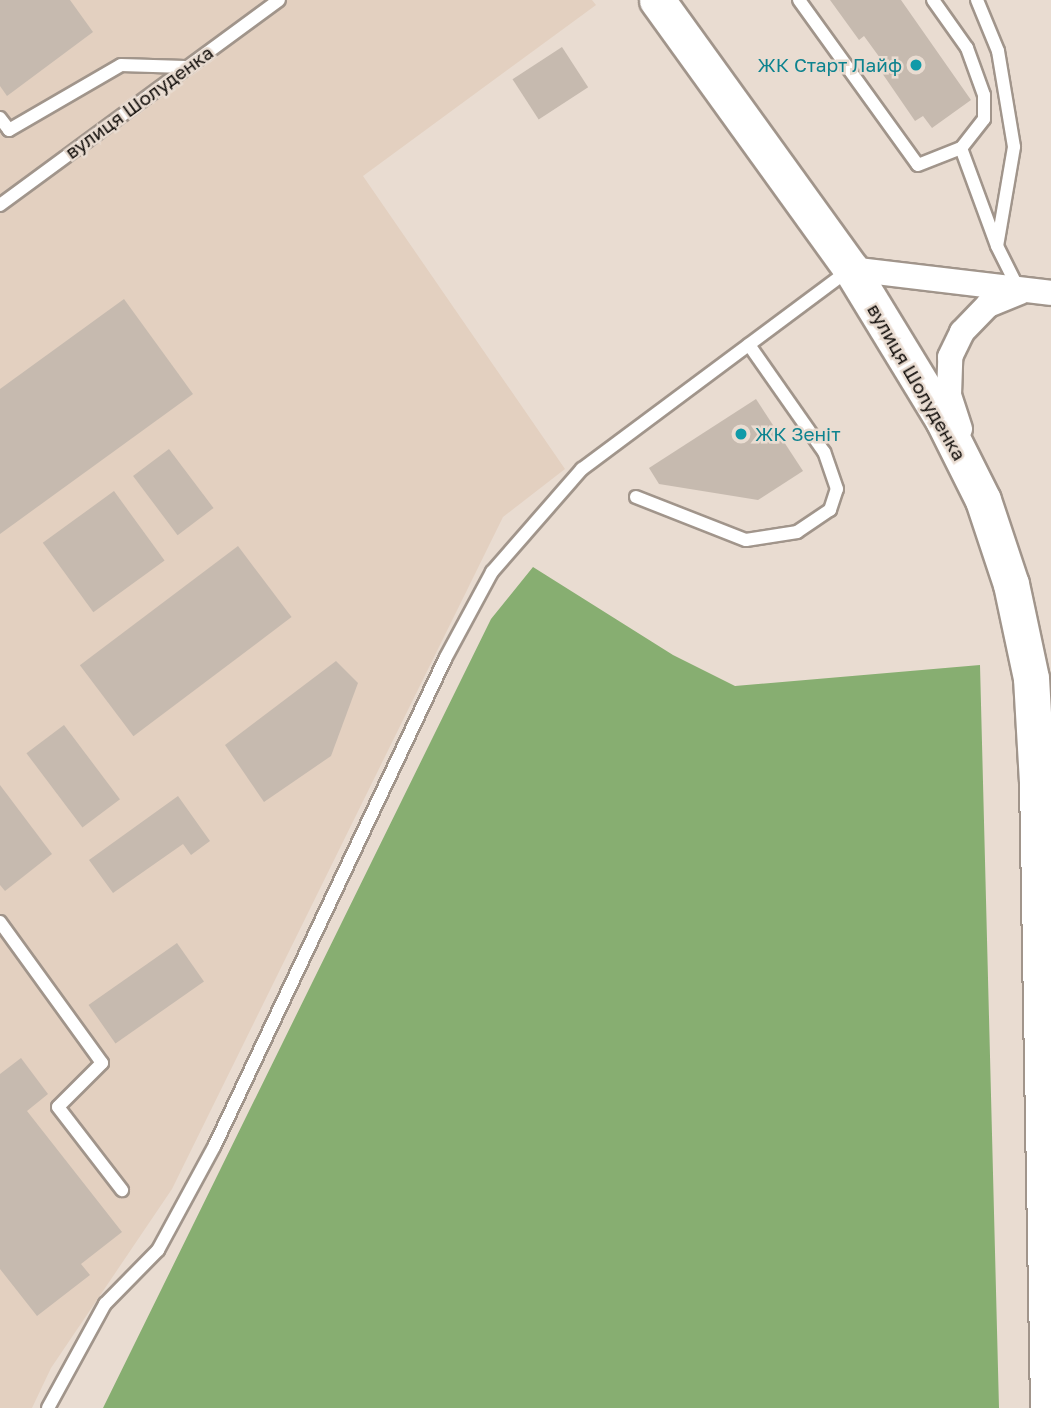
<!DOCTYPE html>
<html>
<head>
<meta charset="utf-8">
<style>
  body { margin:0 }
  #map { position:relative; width:1051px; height:1408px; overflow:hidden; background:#e9dcd1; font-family:"Golos Text",sans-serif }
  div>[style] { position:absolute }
  .built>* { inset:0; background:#e3d0c0 }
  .forest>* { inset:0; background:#87ae71 }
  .building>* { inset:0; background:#c6baaf; transform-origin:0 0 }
  .roads { filter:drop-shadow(2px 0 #a1958b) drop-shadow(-2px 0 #a1958b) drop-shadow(0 2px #a1958b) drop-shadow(0 -2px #a1958b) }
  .lane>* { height:12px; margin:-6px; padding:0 6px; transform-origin:6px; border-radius:6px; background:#fff }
  .street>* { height:24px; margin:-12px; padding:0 12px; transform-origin:12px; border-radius:12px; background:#fff }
  .secondary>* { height:35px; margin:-17.5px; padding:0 17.5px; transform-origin:17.5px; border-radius:17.5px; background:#fff }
  .dots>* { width:19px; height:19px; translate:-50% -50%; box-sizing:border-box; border:4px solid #e9dcd1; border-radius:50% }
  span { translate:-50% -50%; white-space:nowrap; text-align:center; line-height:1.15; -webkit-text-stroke:5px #e9dcd1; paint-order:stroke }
  .culture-label { font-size:19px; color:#0d838f }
  .right { translate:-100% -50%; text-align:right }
  .left { translate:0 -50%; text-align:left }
  .street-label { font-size:19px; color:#100c09 }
</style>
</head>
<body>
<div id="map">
  <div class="built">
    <div style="clip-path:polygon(0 0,592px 0,596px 5px,363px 176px,565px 469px,503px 517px,172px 1189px,51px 1368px,32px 1408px,0 1408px)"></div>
  </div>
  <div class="forest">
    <div style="clip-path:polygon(533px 567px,673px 655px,735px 686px,980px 665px,999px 1408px,103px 1408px,491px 619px)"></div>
  </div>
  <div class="building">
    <div style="clip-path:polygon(0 0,70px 0,93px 32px,7px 96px,0 86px)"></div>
    <div style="clip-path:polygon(830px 0,901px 0,971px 100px,932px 128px,923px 116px,915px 121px,882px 73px,888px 69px,864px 36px,859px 40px)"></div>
    <div style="left:562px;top:47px;width:48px;height:59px;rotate:57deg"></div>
    <div style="clip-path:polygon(124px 299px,193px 394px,0 534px,0 389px)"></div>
    <div style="clip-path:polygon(756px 399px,803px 471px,758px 500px,659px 484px,649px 468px)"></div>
    <div style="left:169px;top:449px;width:74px;height:45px;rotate:53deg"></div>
    <div style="left:114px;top:491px;width:86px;height:88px;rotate:54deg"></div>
    <div style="left:238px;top:546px;width:89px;height:198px;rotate:53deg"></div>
    <div style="clip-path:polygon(336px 661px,358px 683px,331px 756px,264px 802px,225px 745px)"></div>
    <div style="left:64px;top:725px;width:93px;height:47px;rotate:53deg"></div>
    <div style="clip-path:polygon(0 785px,52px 854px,5px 891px,0 885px)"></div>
    <div style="clip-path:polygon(178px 796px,210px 841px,191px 855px,183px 844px,113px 893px,89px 860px)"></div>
    <div style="left:177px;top:943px;width:47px;height:108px;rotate:55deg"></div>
    <div style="clip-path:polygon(21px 1058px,48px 1094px,27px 1111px,122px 1232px,81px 1264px,90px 1275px,37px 1316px,0 1269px,0 1074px)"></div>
  </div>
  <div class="roads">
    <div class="lane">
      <div style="left:799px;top:0;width:203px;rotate:54.2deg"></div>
      <div style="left:918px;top:165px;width:46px;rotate:-21.6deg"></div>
      <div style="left:933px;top:0;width:59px;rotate:54.7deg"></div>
      <div style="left:967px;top:48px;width:50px;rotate:70.1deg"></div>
      <div style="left:984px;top:95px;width:24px;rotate:90deg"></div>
      <div style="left:984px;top:119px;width:37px;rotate:128deg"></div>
      <div style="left:961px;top:148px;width:104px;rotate:69.8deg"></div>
      <div style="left:977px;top:0;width:55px;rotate:67.6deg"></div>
      <div style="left:998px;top:51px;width:97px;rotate:80.5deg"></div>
      <div style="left:1014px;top:147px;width:100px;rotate:99.7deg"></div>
      <div style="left:997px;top:246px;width:47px;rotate:63.4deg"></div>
      <div style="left:0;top:118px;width:15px;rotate:53deg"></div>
      <div style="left:9px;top:130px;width:129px;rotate:-30.1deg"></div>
      <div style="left:121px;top:65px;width:64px;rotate:1.8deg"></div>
      <div style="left:0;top:205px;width:346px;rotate:-36.3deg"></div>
      <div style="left:636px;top:497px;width:118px;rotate:21.4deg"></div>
      <div style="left:746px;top:540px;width:52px;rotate:-8.9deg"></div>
      <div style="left:797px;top:532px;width:40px;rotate:-34deg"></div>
      <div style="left:830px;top:510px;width:22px;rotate:-72deg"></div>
      <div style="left:837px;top:489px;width:39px;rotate:-109deg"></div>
      <div style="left:824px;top:452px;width:131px;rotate:-125deg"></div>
      <div style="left:0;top:922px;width:174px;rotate:54.1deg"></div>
      <div style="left:102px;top:1063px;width:62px;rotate:135deg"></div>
      <div style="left:58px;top:1107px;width:105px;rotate:52.4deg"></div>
      <div style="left:48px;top:1408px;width:119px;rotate:-61.3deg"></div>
      <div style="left:105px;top:1304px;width:76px;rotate:-45.5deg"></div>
      <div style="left:158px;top:1250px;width:117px;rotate:-61.5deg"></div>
      <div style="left:214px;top:1147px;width:542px;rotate:-64.66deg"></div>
      <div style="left:446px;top:657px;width:97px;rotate:-61.6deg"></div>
      <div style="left:492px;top:572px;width:137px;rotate:-48.9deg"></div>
      <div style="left:582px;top:469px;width:332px;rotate:-36.7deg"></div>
    </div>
    <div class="street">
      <div style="left:851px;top:269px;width:201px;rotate:6.8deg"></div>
      <div style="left:960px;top:429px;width:36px;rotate:-108deg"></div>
      <div style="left:949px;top:395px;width:38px;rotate:-88deg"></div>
      <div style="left:950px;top:357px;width:28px;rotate:-64deg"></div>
      <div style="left:962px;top:332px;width:37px;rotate:-46deg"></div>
      <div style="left:988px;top:305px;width:35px;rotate:-22deg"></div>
    </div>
    <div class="secondary">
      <div style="left:657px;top:0;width:332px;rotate:54.2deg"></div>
      <div style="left:851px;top:269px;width:177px;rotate:58.6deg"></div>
      <div style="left:943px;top:420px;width:89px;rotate:63.4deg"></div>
      <div style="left:983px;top:500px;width:89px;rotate:71.6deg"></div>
      <div style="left:1011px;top:584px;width:96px;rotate:78deg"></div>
      <div style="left:1031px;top:678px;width:103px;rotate:86.7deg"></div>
      <div style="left:1037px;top:781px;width:627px;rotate:88.99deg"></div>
    </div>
  </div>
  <div class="dots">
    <div style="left:916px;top:65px;background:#0f9aa8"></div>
    <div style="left:741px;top:434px;background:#0f9aa8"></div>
  </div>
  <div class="culture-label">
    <span class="right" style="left:902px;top:65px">ЖК Старт Лайф</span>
    <span class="left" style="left:755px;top:434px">ЖК Зеніт</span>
  </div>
  <div class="street-label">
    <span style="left:139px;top:102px;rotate:-36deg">вулиця Шолуденка</span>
    <span style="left:917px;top:382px;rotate:60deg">вулиця Шолуденка</span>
  </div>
</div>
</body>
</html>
